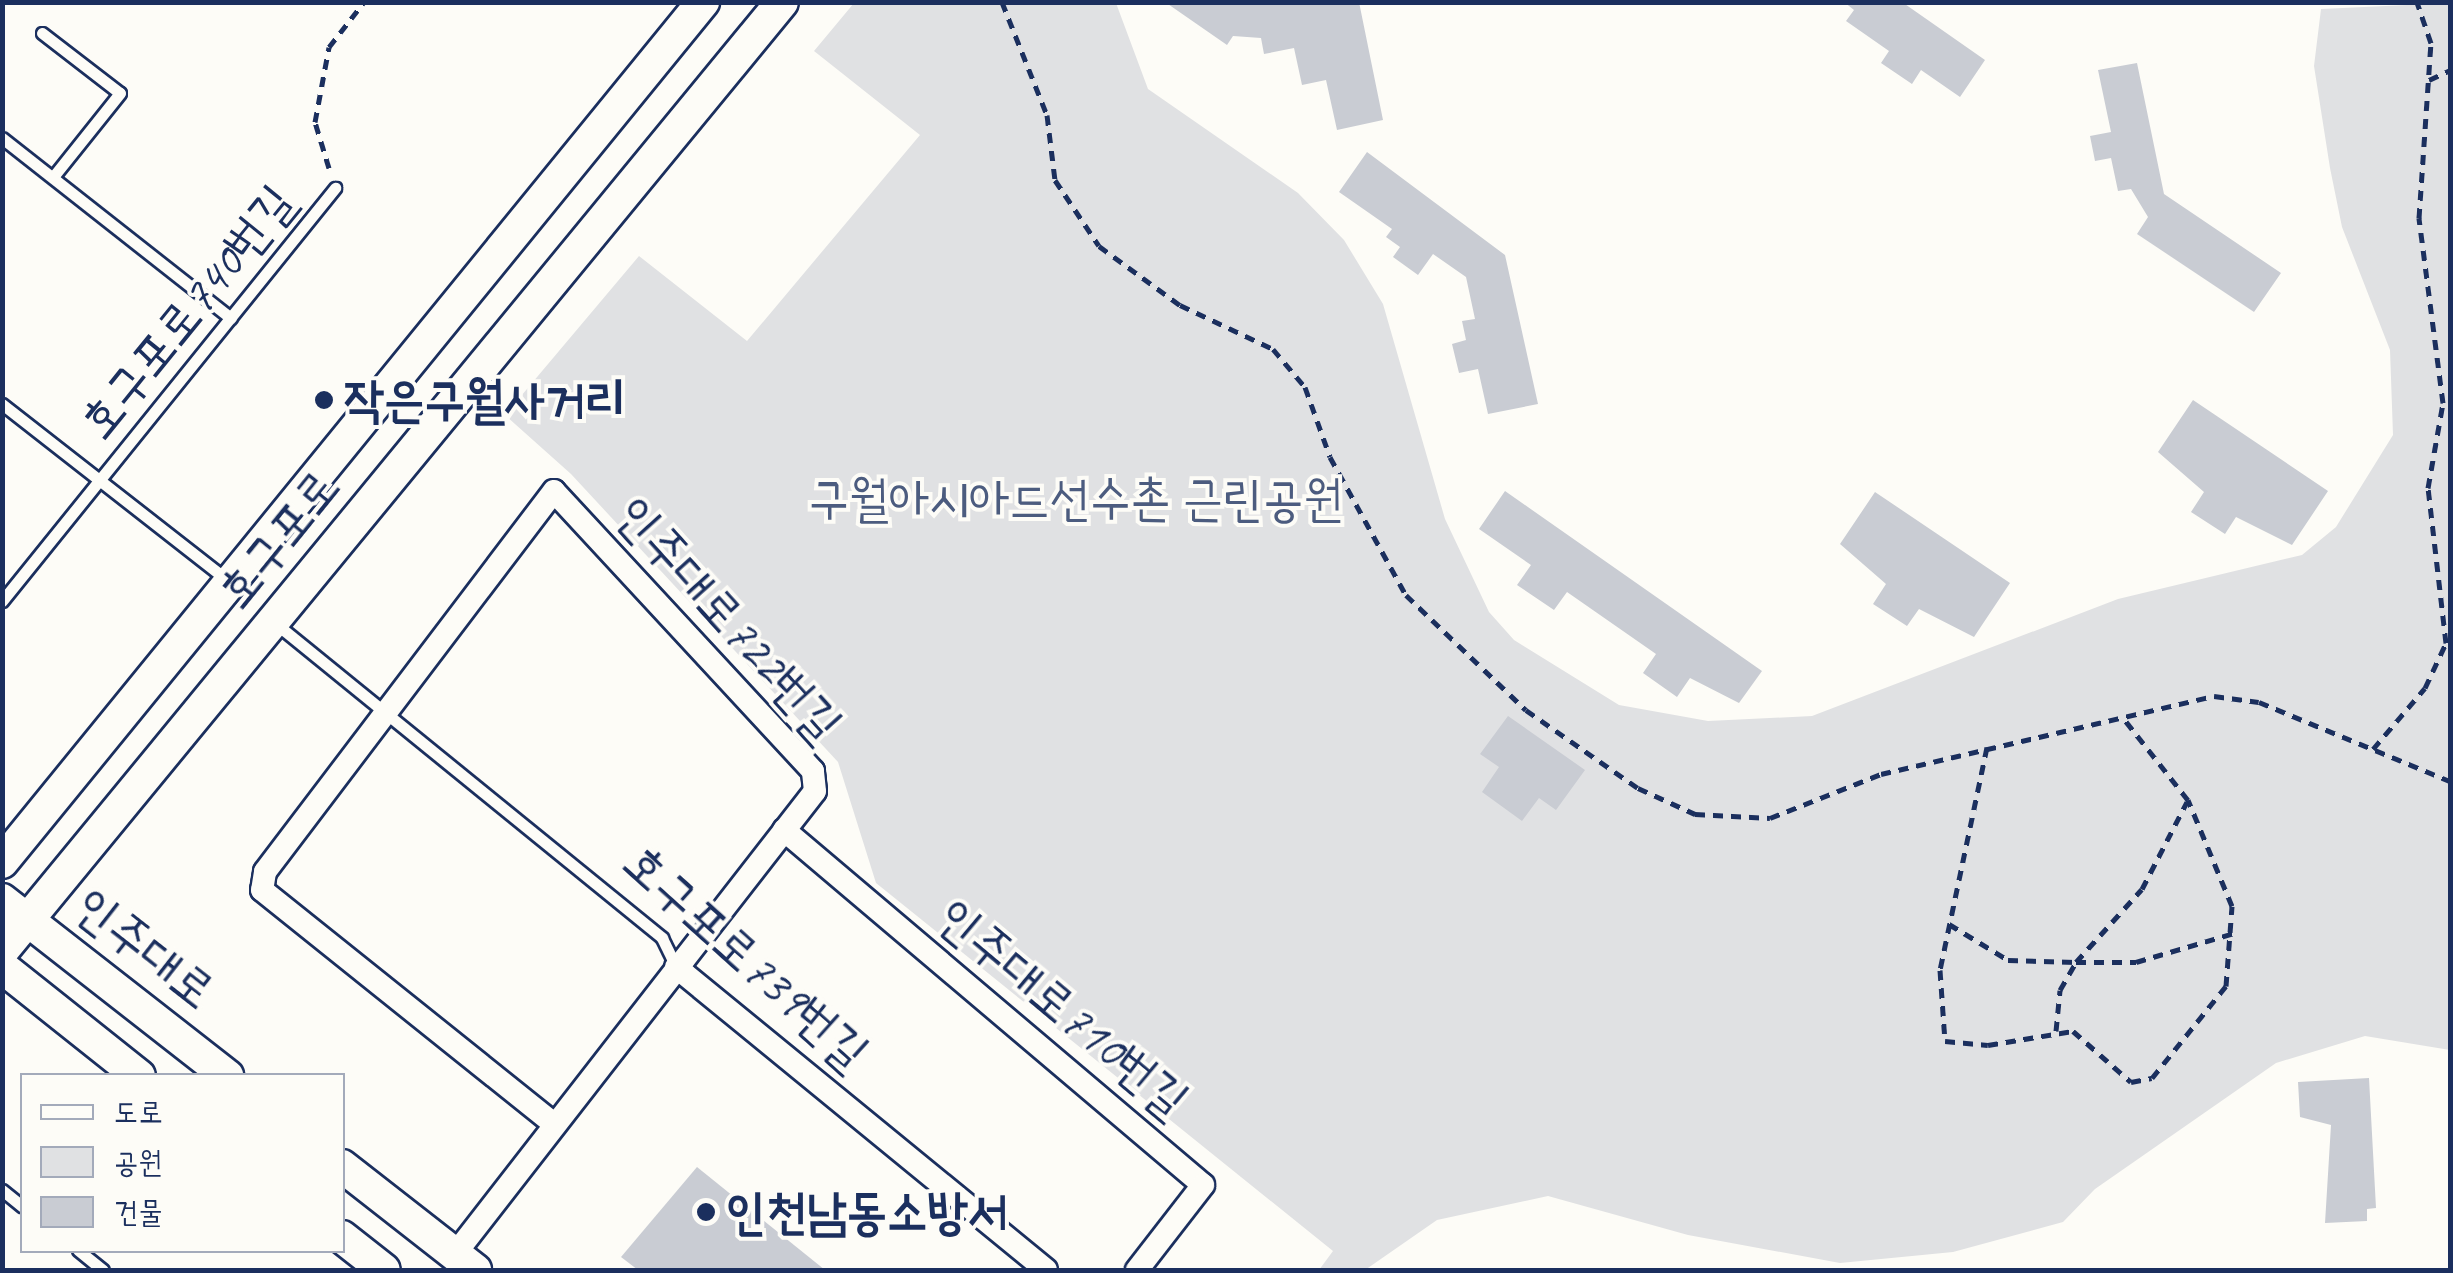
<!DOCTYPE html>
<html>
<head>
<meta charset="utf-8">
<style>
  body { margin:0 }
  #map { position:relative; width:2453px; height:1273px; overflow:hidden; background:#fdfcf7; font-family:Caveat,"Poor Story",sans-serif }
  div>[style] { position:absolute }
  .green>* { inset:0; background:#e0e1e3 }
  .building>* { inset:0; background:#c9ccd3 }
  .path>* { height:5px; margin-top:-2.5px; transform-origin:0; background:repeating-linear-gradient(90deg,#1b2f5e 0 10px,transparent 0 18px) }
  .roads { filter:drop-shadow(2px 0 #1b2f5e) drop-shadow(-2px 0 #1b2f5e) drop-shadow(0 2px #1b2f5e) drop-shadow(0 -2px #1b2f5e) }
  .service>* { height:11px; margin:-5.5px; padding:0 5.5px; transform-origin:5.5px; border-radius:5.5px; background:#fdfcf7 }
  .minor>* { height:22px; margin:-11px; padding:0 11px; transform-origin:11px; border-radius:11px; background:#fdfcf7 }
  .secondary>* { height:32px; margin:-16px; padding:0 16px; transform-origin:16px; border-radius:16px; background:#fdfcf7 }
  .dots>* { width:28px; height:28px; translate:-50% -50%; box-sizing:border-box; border:5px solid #fdfcf7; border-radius:50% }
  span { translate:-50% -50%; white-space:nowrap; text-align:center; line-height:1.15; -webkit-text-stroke:8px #fdfcf7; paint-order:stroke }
  .street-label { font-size:50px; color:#1b2f5e }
  .poi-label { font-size:50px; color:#1b2f5e; font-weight:700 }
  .left { translate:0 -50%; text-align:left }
  .park-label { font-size:50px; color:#4c5c7f }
  .frame { position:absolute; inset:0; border:5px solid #1b2f5e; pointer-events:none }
  .legend { position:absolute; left:20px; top:1073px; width:325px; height:180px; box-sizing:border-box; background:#fdfcf7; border:2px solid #a3aaba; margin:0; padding:12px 18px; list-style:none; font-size:30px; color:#1b2f5e }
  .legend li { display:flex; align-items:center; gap:20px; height:50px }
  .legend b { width:50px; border:2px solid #a3aaba }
</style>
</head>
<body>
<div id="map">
  <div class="green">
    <div style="clip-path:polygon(854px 3px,1116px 3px,1148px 89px,1298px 193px,1344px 240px,1383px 304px,1445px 519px,1489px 612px,1514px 640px,1619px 705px,1708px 721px,1812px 716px,2118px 599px,2302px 555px,2336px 527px,2393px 435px,2390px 350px,2342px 227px,2330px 168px,2314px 66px,2321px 9px,2450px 3px,2450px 1050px,2365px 1036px,2276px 1063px,2095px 1189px,2063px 1222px,1953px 1252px,1840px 1263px,1688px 1235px,1548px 1196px,1437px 1220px,1365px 1270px,1319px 1270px,1333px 1251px,876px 883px,838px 762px,571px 474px,505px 415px,639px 256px,747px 341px,920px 135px,814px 51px)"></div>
  </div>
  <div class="building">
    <div style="clip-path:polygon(1165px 2px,1359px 2px,1383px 120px,1337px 130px,1326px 80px,1302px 85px,1294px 48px,1264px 54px,1261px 38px,1233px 36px,1227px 45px)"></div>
    <div style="clip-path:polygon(1844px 2px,1902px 2px,1985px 60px,1960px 97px,1921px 70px,1912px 84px,1881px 63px,1889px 51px,1846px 21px,1854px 10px)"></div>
    <div style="clip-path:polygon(2137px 63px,2164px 194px,2281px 273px,2254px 312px,2137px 234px,2148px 217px,2131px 189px,2118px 191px,2111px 158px,2095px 161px,2090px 136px,2111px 132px,2098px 70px)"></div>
    <div style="clip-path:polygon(1367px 152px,1505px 255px,1538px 404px,1488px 414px,1478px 369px,1459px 373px,1452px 344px,1466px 340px,1462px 321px,1475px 319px,1466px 277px,1433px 254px,1418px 275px,1393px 257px,1400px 247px,1386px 237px,1392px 229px,1339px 192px)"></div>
    <div style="clip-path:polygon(2193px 400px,2328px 491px,2292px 545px,2236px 517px,2225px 534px,2191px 512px,2204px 492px,2158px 452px)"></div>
    <div style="clip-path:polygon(1505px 491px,1762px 671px,1739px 703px,1690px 678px,1677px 697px,1643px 673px,1656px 654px,1567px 592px,1554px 610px,1517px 585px,1531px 565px,1479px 529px)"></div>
    <div style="clip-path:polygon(1875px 492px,2010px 583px,1974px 637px,1919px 609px,1907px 626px,1873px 604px,1886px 584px,1840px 544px)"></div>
    <div style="clip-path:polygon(1508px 716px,1585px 770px,1556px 810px,1539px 798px,1522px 821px,1482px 792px,1499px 767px,1480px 754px)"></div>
    <div style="clip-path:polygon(2369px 1078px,2376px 1208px,2367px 1209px,2367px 1221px,2325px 1223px,2331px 1125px,2300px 1117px,2298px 1082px)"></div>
    <div style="clip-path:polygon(697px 1167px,825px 1270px,638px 1270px,621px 1257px)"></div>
  </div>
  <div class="path">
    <div style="left:1002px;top:2px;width:122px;rotate:68.3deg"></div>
    <div style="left:1047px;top:115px;width:65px;rotate:83deg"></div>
    <div style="left:1055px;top:180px;width:79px;rotate:56.3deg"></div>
    <div style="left:1099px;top:246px;width:100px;rotate:36.1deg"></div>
    <div style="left:1180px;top:305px;width:103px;rotate:25.3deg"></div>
    <div style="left:1273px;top:349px;width:50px;rotate:49.9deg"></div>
    <div style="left:1305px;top:387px;width:74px;rotate:70.3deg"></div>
    <div style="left:1330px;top:457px;width:158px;rotate:61.2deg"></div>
    <div style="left:1406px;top:595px;width:166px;rotate:43.8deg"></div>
    <div style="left:1526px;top:710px;width:136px;rotate:34.9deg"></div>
    <div style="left:1638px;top:788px;width:63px;rotate:24.5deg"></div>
    <div style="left:1695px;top:814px;width:75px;rotate:3.1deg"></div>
    <div style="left:1770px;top:818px;width:119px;rotate:-21.6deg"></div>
    <div style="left:1881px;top:774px;width:342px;rotate:-13.2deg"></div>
    <div style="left:2214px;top:696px;width:45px;rotate:7.6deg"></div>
    <div style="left:2259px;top:702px;width:207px;rotate:22.5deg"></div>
    <div style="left:2429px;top:80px;width:23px;rotate:-25deg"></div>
    <div style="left:329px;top:168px;width:48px;rotate:-106.9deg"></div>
    <div style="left:315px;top:122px;width:76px;rotate:-79.4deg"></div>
    <div style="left:329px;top:47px;width:57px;rotate:-52.1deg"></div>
    <div style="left:1987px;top:747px;width:228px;rotate:101.9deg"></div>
    <div style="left:1940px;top:970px;width:71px;rotate:86deg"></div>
    <div style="left:1945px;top:1041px;width:43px;rotate:5.3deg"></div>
    <div style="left:1988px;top:1045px;width:86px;rotate:-9.4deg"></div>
    <div style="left:2073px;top:1031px;width:77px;rotate:41.3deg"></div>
    <div style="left:2131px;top:1082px;width:21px;rotate:-11deg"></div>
    <div style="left:2152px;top:1078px;width:118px;rotate:-51.2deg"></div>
    <div style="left:2226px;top:986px;width:80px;rotate:-85.7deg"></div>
    <div style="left:2232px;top:906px;width:115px;rotate:-112.5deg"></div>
    <div style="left:2188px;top:800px;width:103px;rotate:-128.3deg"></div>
    <div style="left:2373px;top:749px;width:80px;rotate:-49.6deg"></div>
    <div style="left:2425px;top:688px;width:50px;rotate:-65deg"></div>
    <div style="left:2446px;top:643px;width:156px;rotate:-96.6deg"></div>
    <div style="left:2428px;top:488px;width:86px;rotate:-80deg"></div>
    <div style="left:2443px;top:403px;width:187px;rotate:-97.4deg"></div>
    <div style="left:2419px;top:218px;width:175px;rotate:-86.1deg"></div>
    <div style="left:2431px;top:43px;width:43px;rotate:-108.9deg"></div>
    <div style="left:1949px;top:924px;width:69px;rotate:31.4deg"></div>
    <div style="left:2008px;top:960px;width:68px;rotate:1.7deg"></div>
    <div style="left:2076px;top:962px;width:98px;rotate:-47.9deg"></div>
    <div style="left:2142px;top:889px;width:98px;rotate:-62.7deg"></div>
    <div style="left:2056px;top:1031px;width:41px;rotate:-84.4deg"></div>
    <div style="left:2060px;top:990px;width:32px;rotate:-60deg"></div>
    <div style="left:2076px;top:962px;width:60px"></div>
    <div style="left:2136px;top:962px;width:102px;rotate:-16.5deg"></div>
  </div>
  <div class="roads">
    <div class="service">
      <div style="left:42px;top:33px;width:98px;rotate:37.6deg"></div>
      <div style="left:120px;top:93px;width:107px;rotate:128.6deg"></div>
      <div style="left:2px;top:138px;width:291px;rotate:38.2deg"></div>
      <div style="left:2px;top:404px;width:286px;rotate:38deg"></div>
      <div style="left:2px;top:601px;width:531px;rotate:-51.12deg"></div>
      <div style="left:275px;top:623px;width:499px;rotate:39.1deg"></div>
      <div style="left:662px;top:938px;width:32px;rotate:64deg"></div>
      <div style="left:2px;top:1190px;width:26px;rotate:39deg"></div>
      <div style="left:78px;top:1250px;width:32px;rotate:39deg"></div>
    </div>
    <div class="minor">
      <div style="left:784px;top:830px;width:549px;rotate:40.27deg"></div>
      <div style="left:1203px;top:1185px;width:108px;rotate:127.8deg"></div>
      <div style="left:676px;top:967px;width:478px;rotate:39.3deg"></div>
      <div style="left:455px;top:1254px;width:586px;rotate:-52.13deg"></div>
      <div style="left:815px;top:791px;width:20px;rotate:-96deg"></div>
      <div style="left:813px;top:771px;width:381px;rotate:-132.8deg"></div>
      <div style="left:554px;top:491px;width:478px;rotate:127.2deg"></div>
      <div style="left:265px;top:872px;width:18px;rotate:99deg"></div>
      <div style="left:262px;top:890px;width:371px;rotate:38.7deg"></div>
    </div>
    <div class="secondary">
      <div style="left:2px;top:862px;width:1110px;rotate:-50.82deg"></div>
      <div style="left:2px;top:900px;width:286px;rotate:38deg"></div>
      <div style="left:2px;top:951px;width:1228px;rotate:-50.58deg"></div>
      <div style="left:2px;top:967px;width:175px;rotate:38.5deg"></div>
      <div style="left:342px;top:1166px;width:169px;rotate:38deg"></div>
      <div style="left:342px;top:1237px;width:53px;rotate:38.2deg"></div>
    </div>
  </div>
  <div class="dots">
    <div style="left:324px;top:400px;background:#1b2f5e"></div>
    <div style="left:706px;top:1212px;background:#1b2f5e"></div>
  </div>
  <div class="street-label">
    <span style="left:187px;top:312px;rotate:-51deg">호구포로740번길</span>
    <span style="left:278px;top:539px;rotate:-51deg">호구포로</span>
    <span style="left:729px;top:619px;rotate:48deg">인주대로722번길</span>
    <span style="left:145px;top:948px;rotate:38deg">인주대로</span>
    <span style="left:746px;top:957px;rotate:42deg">호구포로739번길</span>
    <span style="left:1063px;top:1008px;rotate:40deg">인주대로710번길</span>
  </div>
  <div class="poi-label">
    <span class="left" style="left:344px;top:400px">작은구월사거리</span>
    <span class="left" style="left:726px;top:1212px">인천남동소방서</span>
  </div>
  <div class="park-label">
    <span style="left:1076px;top:499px">구월아시아드선수촌 근린공원</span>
  </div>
  <div class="frame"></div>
  <ul class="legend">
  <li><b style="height:12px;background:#fdfcf7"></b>도로</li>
  <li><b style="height:28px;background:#e0e1e3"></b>공원</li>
  <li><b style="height:28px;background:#c9ccd3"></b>건물</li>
  </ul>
</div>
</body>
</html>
